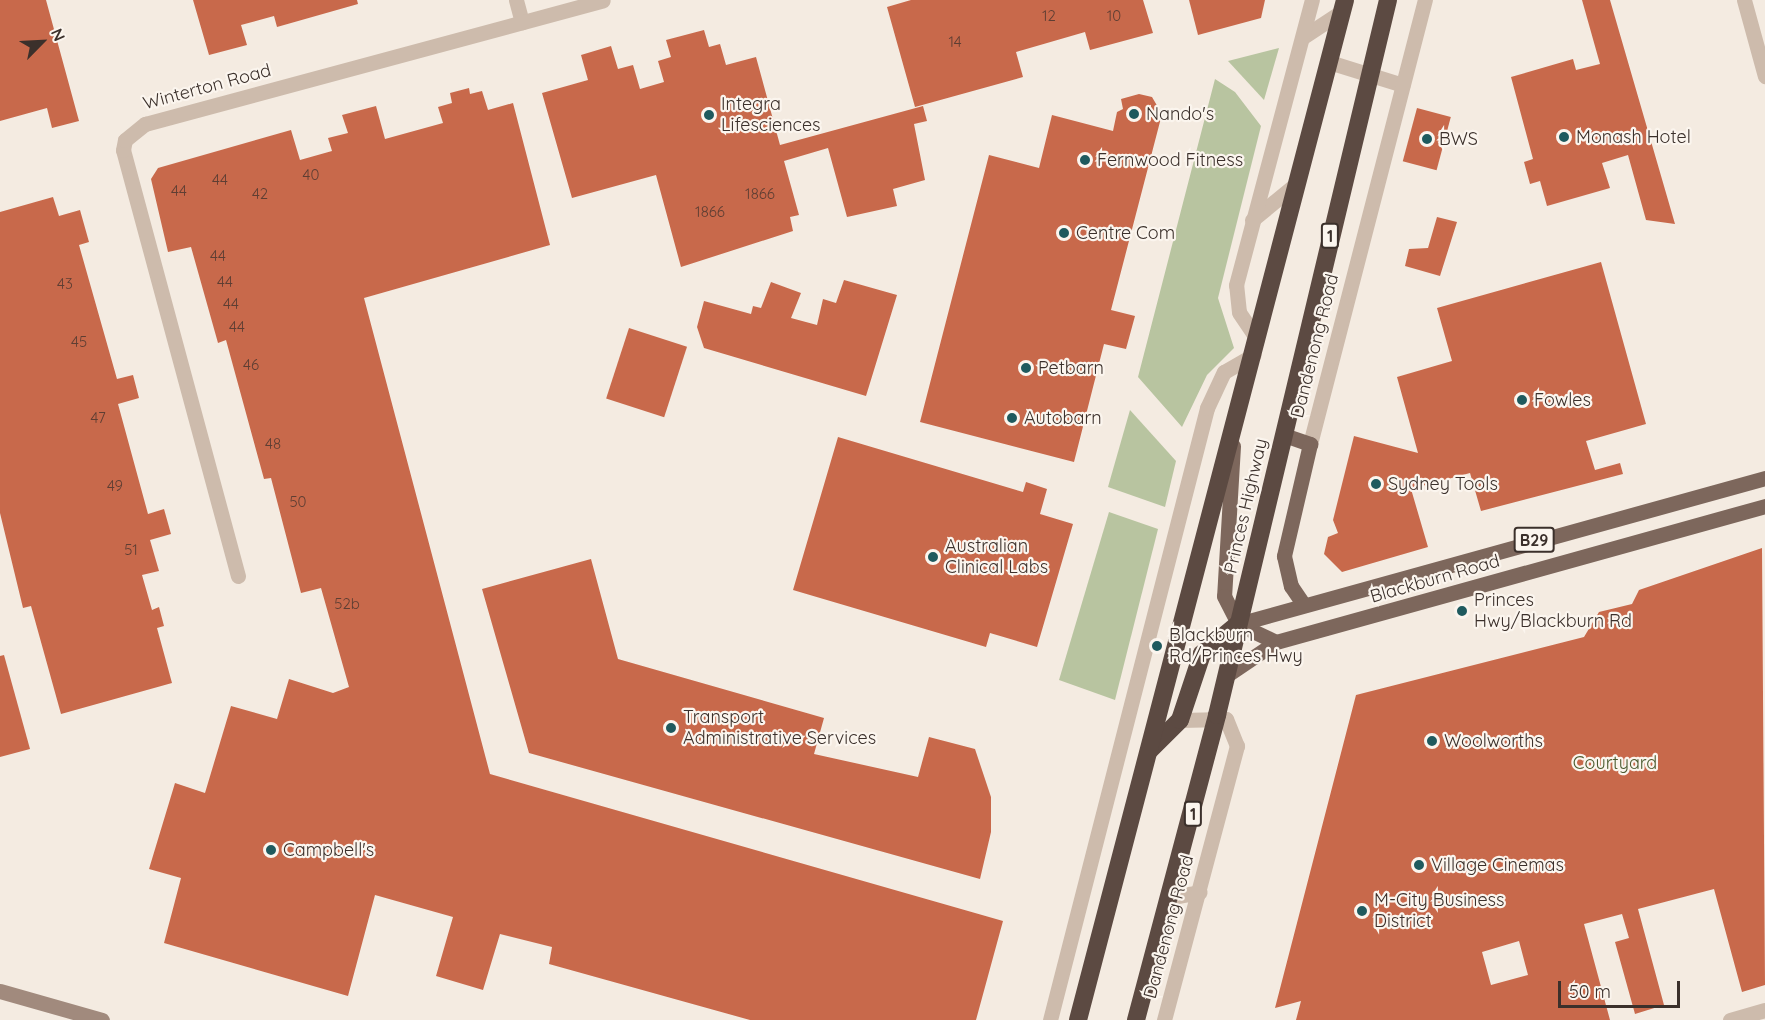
<!DOCTYPE html>
<html>
<head>
<meta charset="utf-8">
<style>
  body { margin:0 }
  #map { position:relative; width:1765px; height:1020px; overflow:hidden; background:#f4ebe1; font-family:Quicksand,sans-serif }
  div>[style] { position:absolute }
  .green>* { inset:0; background:#b8c4a0 }
  .building>* { inset:0; background:#c8694b; transform-origin:0 0 }
  .street>* { height:15px; margin:-7.5px; padding:0 7.5px; transform-origin:7.5px; border-radius:7.5px; background:#cdbbac }
  .secondary>* { height:15px; margin:-7.5px; padding:0 7.5px; transform-origin:7.5px; border-radius:7.5px; background:#a18a7d }
  .primary>* { height:15px; margin:-7.5px; padding:0 7.5px; transform-origin:7.5px; border-radius:7.5px; background:#7d675c }
  .highway>* { height:18px; margin:-9px; padding:0 9px; transform-origin:9px; border-radius:9px; background:#5c4a42 }
  .dots>* { width:16px; height:16px; translate:-50% -50%; box-sizing:border-box; border:3px solid #fbf5ee; border-radius:50% }
  span { translate:-50% -50%; white-space:nowrap; text-align:center; line-height:1.15; -webkit-text-stroke:4.5px #fbf5ee; paint-order:stroke }
  .number-label { font-size:15px; color:#5e3e33 }
  .number-label span { -webkit-text-stroke-width:0 }
  .shield-label span { padding:2px 4px; background:#fbf5ee; border:2px solid; border-radius:4px; -webkit-text-stroke-width:0 }
  .shield-label { font-size:16px; color:#3b302b; font-weight:700 }
  .street-label { font-size:18px; color:#3b302b }
  .poi-label { font-size:18px; color:#3b302b }
  .left { translate:0 -50%; text-align:left }
  .park-label { font-size:18px; color:#4a5a2e }
  .north { position:absolute; left:12px; top:12px; width:60px; height:60px; -webkit-text-stroke:4px #fbf5ee; paint-order:stroke; rotate:66deg; font-size:16px; font-weight:700; line-height:24px; text-align:center; color:#3b302b }
  .north::after { content:''; display:block; margin:auto; width:21px; height:27px; background:#3b302b; clip-path:polygon(50% 0,100% 100%,50% 72%,0 100%) }
  .scale { position:absolute; left:1558px; top:981px; width:122px; height:27px; box-sizing:border-box; border:3px solid #3b302b; border-top:0; padding-left:8px; font-size:18px; line-height:21px; white-space:nowrap; color:#3b302b; -webkit-text-stroke:4px #fbf5ee; paint-order:stroke }
</style>
</head>
<body>
<div id="map">
  <div class="green">
    <div style="clip-path:polygon(1279px 48px,1264px 100px,1228px 61px)"></div>
    <div style="clip-path:polygon(1215px 79px,1235px 92px,1261px 126px,1218px 298px,1234px 348px,1207px 375px,1182px 427px,1138px 377px)"></div>
    <div style="clip-path:polygon(1130px 410px,1176px 461px,1165px 507px,1108px 487px)"></div>
    <div style="clip-path:polygon(1109px 512px,1158px 529px,1115px 700px,1059px 680px)"></div>
  </div>
  <div class="building">
    <div style="clip-path:polygon(0 0,46px 0,79px 121px,52px 128px,47px 108px,0 121px)"></div>
    <div style="clip-path:polygon(193px 0,357px 0,358px 4px,277px 27px,274px 16px,241px 25px,247px 45px,209px 55px)"></div>
    <div style="clip-path:polygon(911px 0,1143px 0,1153px 33px,1090px 50px,1085px 32px,1016px 52px,1023px 77px,915px 107px,887px 7px)"></div>
    <div style="clip-path:polygon(1189px 0,1265px 0,1261px 18px,1198px 35px)"></div>
    <div style="clip-path:polygon(1582px 0,1610px 0,1675px 224px,1646px 220px,1628px 155px,1602px 163px,1610px 188px,1547px 206px,1540px 181px,1530px 184px,1524px 162px,1533px 159px,1511px 77px,1573px 59px,1576px 70px,1600px 64px)"></div>
    <div style="clip-path:polygon(704px 30px,709px 47px,720px 44px,726px 65px,756px 57px,780px 145px,923px 106px,927px 121px,914px 124px,925px 180px,893px 189px,897px 206px,847px 217px,828px 148px,784px 161px,799px 215px,790px 217px,793px 231px,681px 267px,656px 175px,572px 198px,542px 93px,588px 80px,581px 55px,611px 46px,618px 69px,633px 65px,640px 89px,664px 82px,658px 61px,671px 57px,666px 40px)"></div>
    <div style="clip-path:polygon(469px 88px,470px 94px,482px 91px,488px 110px,513px 103px,550px 245px,364px 298px,490px 774px,1003px 921px,976px 1020px,750px 1020px,549px 964px,552px 947px,500px 934px,483px 990px,436px 976px,453px 917px,375px 895px,348px 996px,164px 943px,181px 878px,149px 869px,175px 783px,205px 793px,231px 706px,277px 719px,289px 679px,333px 693px,349px 687px,321px 588px,301px 593px,271px 478px,264px 479px,226px 340px,218px 343px,191px 247px,168px 252px,151px 179px,158px 168px,291px 130px,300px 160px,332px 151px,328px 138px,348px 133px,342px 115px,376px 106px,385px 139px,443px 123px,438px 107px,452px 103px,450px 93px)"></div>
    <div style="clip-path:polygon(1139px 94px,1152px 97px,1162px 114px,1111px 310px,1135px 316px,1126px 349px,1104px 344px,1074px 462px,920px 422px,989px 155px,1039px 168px,1052px 115px,1113px 131px,1117px 112px,1123px 109px,1121px 99px)"></div>
    <div style="left:1417px;top:108px;width:35px;height:55px;rotate:15deg"></div>
    <div style="clip-path:polygon(53px 197px,59px 216px,80px 210px,89px 242px,79px 245px,117px 379px,133px 375px,139px 398px,118px 404px,148px 514px,164px 509px,171px 534px,150px 540px,159px 571px,142px 575px,152px 610px,159px 607px,164px 626px,157px 628px,172px 683px,61px 714px,31px 606px,23px 608px,0 513px,0 212px)"></div>
    <div style="clip-path:polygon(1437px 217px,1457px 222px,1440px 276px,1405px 266px,1409px 249px,1428px 248px)"></div>
    <div style="clip-path:polygon(1601px 262px,1646px 424px,1586px 441px,1595px 470px,1620px 463px,1623px 474px,1481px 511px,1470px 473px,1411px 489px,1428px 547px,1342px 572px,1324px 554px,1328px 537px,1338px 533px,1333px 520px,1354px 436px,1418px 453px,1397px 377px,1452px 361px,1437px 308px)"></div>
    <div style="clip-path:polygon(844px 280px,897px 295px,866px 396px,704px 348px,697px 327px,704px 301px,751px 314px,753px 306px,761px 308px,771px 282px,801px 293px,791px 318px,817px 325px,823px 299px,836px 303px)"></div>
    <div style="left:629px;top:328px;width:61px;height:74px;rotate:18deg"></div>
    <div style="clip-path:polygon(838px 437px,1023px 492px,1026px 482px,1047px 489px,1040px 514px,1073px 524px,1037px 647px,990px 633px,986px 647px,793px 590px)"></div>
    <div style="clip-path:polygon(evenodd,1762px 548px,1765px 985px,1742px 992px,1714px 889px,1638px 909px,1664px 1005px,1635px 1014px,1615px 942px,1629px 938px,1622px 914px,1584px 924px,1610px 1020px,1296px 1020px,1301px 1001px,1275px 1008px,1356px 695px,1584px 637px,1599px 612px,1632px 604px,1639px 590px,1762px 548px,1519px 941px,1528px 975px,1491px 985px,1482px 952px,1519px 941px)"></div>
    <div style="clip-path:polygon(591px 559px,618px 659px,824px 718px,814px 754px,918px 777px,929px 737px,975px 749px,991px 797px,991px 832px,980px 879px,529px 753px,482px 589px)"></div>
    <div style="clip-path:polygon(4px 655px,30px 749px,0 757px,0 656px)"></div>
  </div>
  <div class="street">
    <div style="left:516px;top:0;width:23px;rotate:75deg"></div>
    <div style="left:1744px;top:0;width:79px;rotate:74.6deg"></div>
    <div style="left:1303px;top:37px;width:45px;rotate:-33.3deg"></div>
    <div style="left:1329px;top:62px;width:77px;rotate:17.3deg"></div>
    <div style="left:1252px;top:220px;width:58px;rotate:-39.4deg"></div>
    <div style="left:1257px;top:339px;width:32px;rotate:-124deg"></div>
    <div style="left:1239px;top:312px;width:27px;rotate:-96deg"></div>
    <div style="left:1236px;top:285px;width:295px;rotate:-75.1deg"></div>
    <div style="left:1310px;top:444px;width:459px;rotate:-75.5deg"></div>
    <div style="left:238px;top:576px;width:441px;rotate:-105.1deg"></div>
    <div style="left:123px;top:150px;width:10px;rotate:-79deg"></div>
    <div style="left:125px;top:140px;width:26px;rotate:-39deg"></div>
    <div style="left:145px;top:124px;width:474px;rotate:-15.1deg"></div>
    <div style="left:1172px;top:897px;width:28px;rotate:-10deg"></div>
    <div style="left:1050px;top:1020px;width:632px;rotate:-75.61deg"></div>
    <div style="left:1207px;top:408px;width:40px;rotate:-65deg"></div>
    <div style="left:1224px;top:372px;width:34px;rotate:-30deg"></div>
    <div style="left:1164px;top:1020px;width:284px;rotate:-75.1deg"></div>
    <div style="left:1237px;top:746px;width:29px;rotate:-112deg"></div>
    <div style="left:1226px;top:719px;width:46px;rotate:178.8deg"></div>
    <div style="left:1730px;top:1020px;width:36px;rotate:-16deg"></div>
  </div>
  <div class="secondary">
    <div style="left:0;top:991px;width:106px;rotate:15.9deg"></div>
  </div>
  <div class="primary">
    <div style="left:1284px;top:435px;width:28px;rotate:19deg"></div>
    <div style="left:1310px;top:444px;width:115px;rotate:103.1deg"></div>
    <div style="left:1284px;top:556px;width:31px;rotate:77deg"></div>
    <div style="left:1291px;top:586px;width:23px;rotate:56deg"></div>
    <div style="left:1233px;top:446px;width:150px;rotate:93.4deg"></div>
    <div style="left:1224px;top:596px;width:31px;rotate:63deg"></div>
    <div style="left:1238px;top:624px;width:42px;rotate:25.3deg"></div>
    <div style="left:1238px;top:624px;width:547px;rotate:-15.48deg"></div>
    <div style="left:1227px;top:675px;width:59px;rotate:-34deg"></div>
    <div style="left:1276px;top:642px;width:508px;rotate:-15.54deg"></div>
  </div>
  <div class="highway">
    <div style="left:1150px;top:750px;width:42px;rotate:-45deg"></div>
    <div style="left:1180px;top:720px;width:70px;rotate:-71.6deg"></div>
    <div style="left:1202px;top:654px;width:47px;rotate:-39.8deg"></div>
    <div style="left:1078px;top:1020px;width:1054px;rotate:-75.33deg"></div>
    <div style="left:1136px;top:1020px;width:316px;rotate:-75.1deg"></div>
    <div style="left:1217px;top:715px;width:735px;rotate:-76.55deg"></div>
  </div>
  <div class="dots">
    <div style="left:1134px;top:114px;background:#1f5a5e"></div>
    <div style="left:709px;top:115px;background:#1f5a5e"></div>
    <div style="left:1564px;top:137px;background:#1f5a5e"></div>
    <div style="left:1427px;top:139px;background:#1f5a5e"></div>
    <div style="left:1085px;top:160px;background:#1f5a5e"></div>
    <div style="left:1064px;top:233px;background:#1f5a5e"></div>
    <div style="left:1026px;top:368px;background:#1f5a5e"></div>
    <div style="left:1522px;top:400px;background:#1f5a5e"></div>
    <div style="left:1012px;top:418px;background:#1f5a5e"></div>
    <div style="left:1376px;top:484px;background:#1f5a5e"></div>
    <div style="left:933px;top:557px;background:#1f5a5e"></div>
    <div style="left:1462px;top:611px;background:#1f5a5e"></div>
    <div style="left:1157px;top:646px;background:#1f5a5e"></div>
    <div style="left:671px;top:728px;background:#1f5a5e"></div>
    <div style="left:1432px;top:741px;background:#1f5a5e"></div>
    <div style="left:271px;top:850px;background:#1f5a5e"></div>
    <div style="left:1419px;top:865px;background:#1f5a5e"></div>
    <div style="left:1362px;top:911px;background:#1f5a5e"></div>
  </div>
  <div class="number-label">
    <span style="left:1049px;top:16px">12</span>
    <span style="left:1114px;top:16px">10</span>
    <span style="left:955px;top:42px">14</span>
    <span style="left:311px;top:175px">40</span>
    <span style="left:220px;top:180px">44</span>
    <span style="left:179px;top:191px">44</span>
    <span style="left:260px;top:194px">42</span>
    <span style="left:760px;top:194px">1866</span>
    <span style="left:710px;top:212px">1866</span>
    <span style="left:218px;top:256px">44</span>
    <span style="left:225px;top:282px">44</span>
    <span style="left:65px;top:284px">43</span>
    <span style="left:231px;top:304px">44</span>
    <span style="left:237px;top:327px">44</span>
    <span style="left:79px;top:342px">45</span>
    <span style="left:251px;top:365px">46</span>
    <span style="left:98px;top:418px">47</span>
    <span style="left:273px;top:444px">48</span>
    <span style="left:115px;top:486px">49</span>
    <span style="left:298px;top:502px">50</span>
    <span style="left:131px;top:550px">51</span>
    <span style="left:347px;top:604px">52b</span>
  </div>
  <div class="shield-label">
    <span style="left:1330px;top:236px">1</span>
    <span style="left:1534px;top:540px">B29</span>
    <span style="left:1193px;top:814px">1</span>
  </div>
  <div class="street-label">
    <span style="left:207px;top:87px;rotate:-15deg">Winterton Road</span>
    <span style="left:1315px;top:346px;rotate:-76deg">Dandenong Road</span>
    <span style="left:1246px;top:506px;rotate:-77deg">Princes Highway</span>
    <span style="left:1435px;top:579px;rotate:-16deg">Blackburn Road</span>
    <span style="left:1169px;top:927px;rotate:-75deg">Dandenong Road</span>
  </div>
  <div class="poi-label">
    <span class="left" style="left:721px;top:115px">Integra<br>Lifesciences</span>
    <span class="left" style="left:1146px;top:114px">Nando's</span>
    <span class="left" style="left:1576px;top:137px">Monash Hotel</span>
    <span class="left" style="left:1439px;top:139px">BWS</span>
    <span class="left" style="left:1097px;top:160px">Fernwood Fitness</span>
    <span class="left" style="left:1076px;top:233px">Centre Com</span>
    <span class="left" style="left:1038px;top:368px">Petbarn</span>
    <span class="left" style="left:1534px;top:400px">Fowles</span>
    <span class="left" style="left:1024px;top:418px">Autobarn</span>
    <span class="left" style="left:1388px;top:484px">Sydney Tools</span>
    <span class="left" style="left:945px;top:557px">Australian<br>Clinical Labs</span>
    <span class="left" style="left:1474px;top:611px">Princes<br>Hwy/Blackburn Rd</span>
    <span class="left" style="left:1169px;top:646px">Blackburn<br>Rd/Princes Hwy</span>
    <span class="left" style="left:683px;top:728px">Transport<br>Administrative Services</span>
    <span class="left" style="left:1444px;top:741px">Woolworths</span>
    <span class="left" style="left:283px;top:850px">Campbell's</span>
    <span class="left" style="left:1431px;top:865px">Village Cinemas</span>
    <span class="left" style="left:1374px;top:911px">M-City Business<br>District</span>
  </div>
  <div class="park-label">
    <span style="left:1615px;top:763px">Courtyard</span>
  </div>
  <div class="north">N</div>
  <div class="scale">50 m</div>
</div>
</body>
</html>
